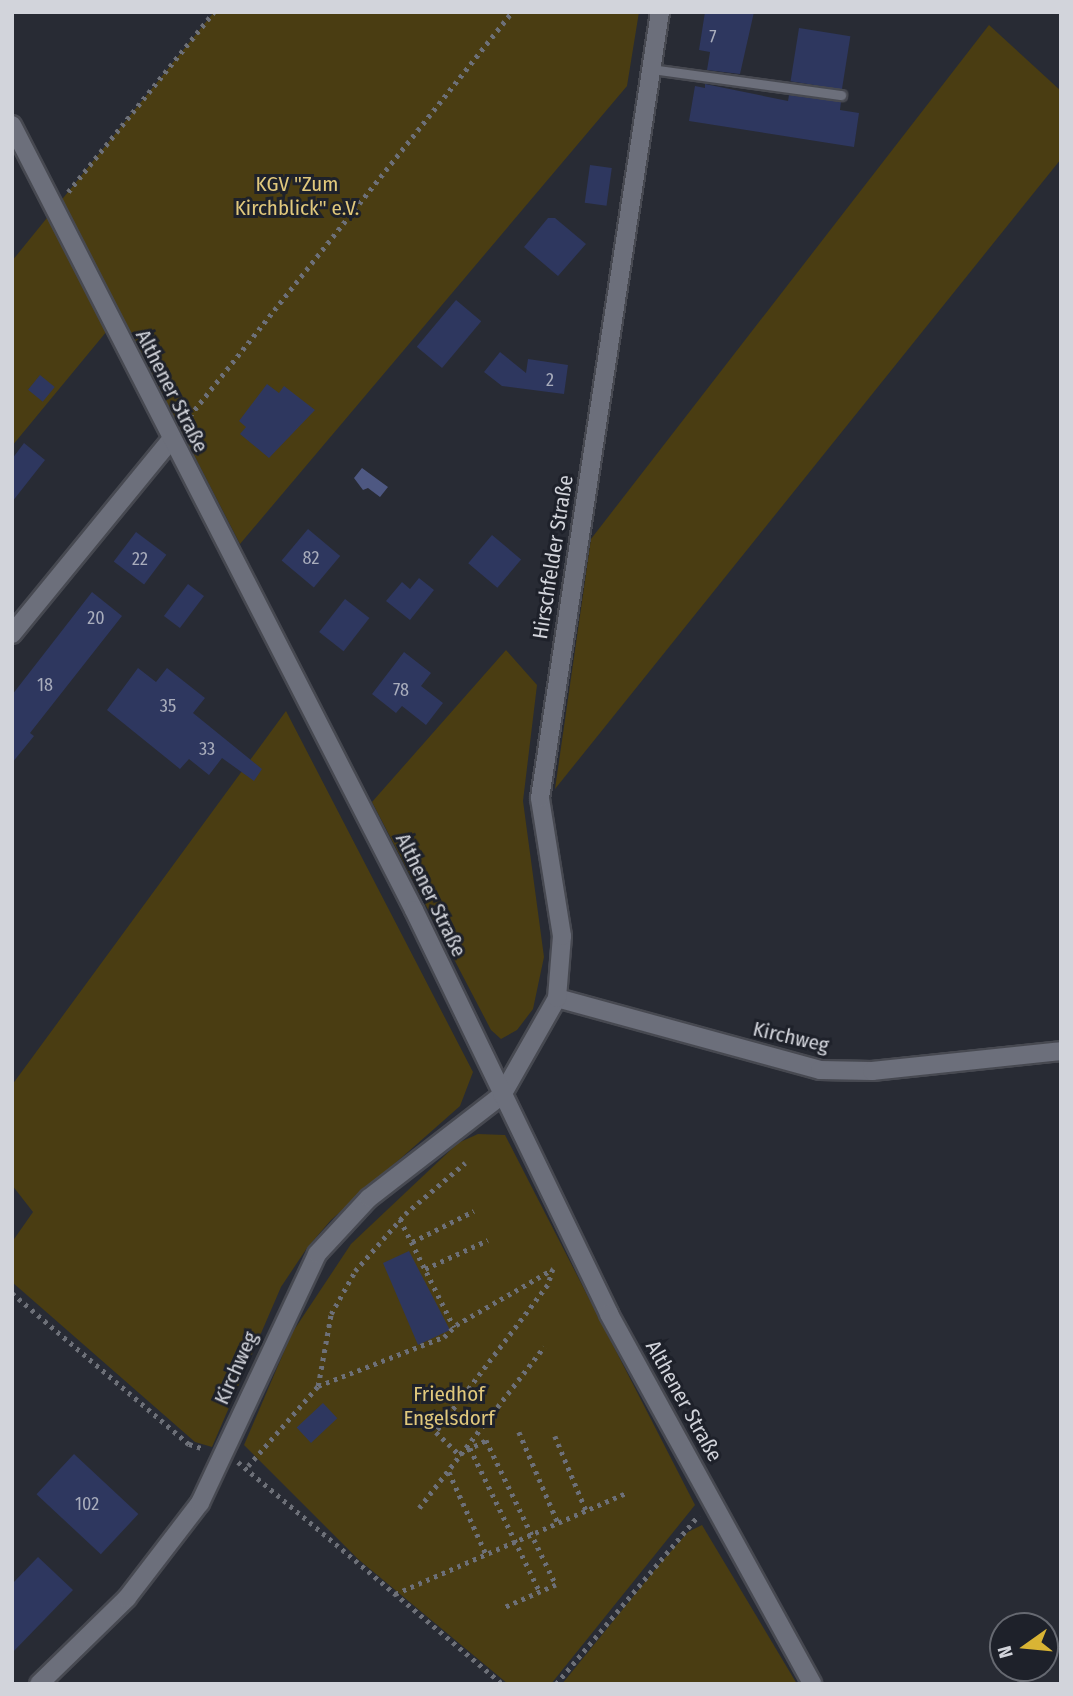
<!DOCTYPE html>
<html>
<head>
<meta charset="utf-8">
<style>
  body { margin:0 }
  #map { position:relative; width:1073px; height:1696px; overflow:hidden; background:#282b34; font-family:"Fira Sans Condensed",sans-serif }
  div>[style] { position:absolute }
  .green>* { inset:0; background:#4a3d12 }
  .water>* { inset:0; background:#4e5882 }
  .building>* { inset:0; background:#2e375f; transform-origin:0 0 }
  .path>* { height:4.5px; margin-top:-2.25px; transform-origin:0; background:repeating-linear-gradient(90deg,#6d7078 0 3.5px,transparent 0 8.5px) }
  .roads { filter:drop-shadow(2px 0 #474951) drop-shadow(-2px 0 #474951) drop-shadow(0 2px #474951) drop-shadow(0 -2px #474951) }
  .service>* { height:9px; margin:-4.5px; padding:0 4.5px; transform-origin:4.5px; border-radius:4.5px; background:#6c6f7b }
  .minor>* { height:18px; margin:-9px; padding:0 9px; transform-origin:9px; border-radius:9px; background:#6c6f7b }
  .tertiary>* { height:18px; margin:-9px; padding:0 9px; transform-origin:9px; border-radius:9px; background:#6c6f7b }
  .secondary>* { height:18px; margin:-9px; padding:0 9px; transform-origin:9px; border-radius:9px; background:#6c6f7b }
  span { translate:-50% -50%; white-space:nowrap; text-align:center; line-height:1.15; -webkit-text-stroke:6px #1e212a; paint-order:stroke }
  .number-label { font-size:18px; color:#a9adbc }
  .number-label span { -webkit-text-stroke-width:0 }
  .park-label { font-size:21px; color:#e1c87c }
  .street-label { font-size:21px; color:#d2d4db }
  .frame { position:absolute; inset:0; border:14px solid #d2d4db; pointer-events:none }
  .north { position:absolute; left:989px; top:1612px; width:70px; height:70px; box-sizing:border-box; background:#1e212a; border:2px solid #666971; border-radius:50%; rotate:255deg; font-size:19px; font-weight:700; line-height:28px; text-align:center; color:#d2d4db }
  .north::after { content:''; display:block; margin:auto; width:24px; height:32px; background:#d9b434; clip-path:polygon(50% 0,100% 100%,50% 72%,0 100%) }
</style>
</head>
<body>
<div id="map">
  <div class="green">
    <div style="clip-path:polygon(214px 12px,639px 12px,627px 86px,240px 544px,121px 314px,12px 446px,12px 261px)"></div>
    <div style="clip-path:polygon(989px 25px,1061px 91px,1061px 159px,555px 789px,591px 539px)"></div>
    <div style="clip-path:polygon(506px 650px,537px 685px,523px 801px,544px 957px,533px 1009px,517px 1030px,501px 1039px,491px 1030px,372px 802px)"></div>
    <div style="clip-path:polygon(286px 711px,473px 1072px,460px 1106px,331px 1220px,307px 1248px,281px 1287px,212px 1447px,195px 1442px,12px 1282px,12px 1242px,33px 1212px,12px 1185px,12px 1085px)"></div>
    <div style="clip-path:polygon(478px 1134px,505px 1135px,695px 1505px,551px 1684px,508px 1684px,358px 1559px,244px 1445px,292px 1333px,351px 1244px,458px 1143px)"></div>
    <div style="clip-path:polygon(702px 1525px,797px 1684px,562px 1684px,658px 1566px,688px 1532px)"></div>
  </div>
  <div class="water">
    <div style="clip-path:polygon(362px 468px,388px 487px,380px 497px,368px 488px,363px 490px,354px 478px)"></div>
  </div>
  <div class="building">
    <div style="clip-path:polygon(705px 12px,754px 12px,740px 74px,707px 70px,710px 52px,699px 50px)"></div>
    <div style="left:799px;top:28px;width:52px;height:54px;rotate:9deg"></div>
    <div style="clip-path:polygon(705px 84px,788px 101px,789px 95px,841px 102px,840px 110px,859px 113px,854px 147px,689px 121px,695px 86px,705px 88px)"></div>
    <div style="left:590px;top:165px;width:22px;height:38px;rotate:8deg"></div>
    <div style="clip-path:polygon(548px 218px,555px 218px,586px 244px,558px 276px,524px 247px)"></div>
    <div style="left:456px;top:300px;width:33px;height:61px;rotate:40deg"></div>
    <div style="clip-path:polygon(500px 352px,526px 373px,528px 359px,568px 365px,564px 394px,502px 386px,484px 372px)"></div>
    <div style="left:40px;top:375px;width:19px;height:19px;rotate:39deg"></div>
    <div style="clip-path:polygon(267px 384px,279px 393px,284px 386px,315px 410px,269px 458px,240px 434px,246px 427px,239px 421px)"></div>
    <div style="clip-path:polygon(24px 443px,45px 460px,12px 502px,12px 459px)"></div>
    <div style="left:308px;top:529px;width:42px;height:41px;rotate:40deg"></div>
    <div style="left:136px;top:532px;width:38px;height:37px;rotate:37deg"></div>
    <div style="left:492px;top:535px;width:38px;height:37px;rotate:40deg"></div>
    <div style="clip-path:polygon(419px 578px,434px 590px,410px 620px,386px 601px,402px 582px,410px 589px)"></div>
    <div style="left:188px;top:584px;width:20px;height:40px;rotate:37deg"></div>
    <div style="clip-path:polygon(92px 592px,122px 616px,30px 733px,34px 736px,12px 763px,12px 695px)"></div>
    <div style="left:345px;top:599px;width:31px;height:42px;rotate:38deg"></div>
    <div style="clip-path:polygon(404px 652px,431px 673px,421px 686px,443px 703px,426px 725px,402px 706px,396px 713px,372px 694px)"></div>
    <div style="clip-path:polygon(138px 668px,156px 682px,167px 668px,205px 698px,193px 713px,262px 769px,254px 781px,222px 758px,209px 775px,189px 759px,180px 769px,107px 710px)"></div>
    <div style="clip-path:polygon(409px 1251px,450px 1330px,418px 1345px,383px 1263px)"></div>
    <div style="left:323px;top:1403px;width:21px;height:36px;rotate:47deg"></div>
    <div style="left:74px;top:1454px;width:88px;height:55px;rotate:43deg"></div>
    <div style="clip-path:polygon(38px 1557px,73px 1590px,12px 1653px,12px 1584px)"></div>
  </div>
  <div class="path">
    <div style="left:68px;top:192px;width:232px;rotate:-51deg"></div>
    <div style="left:184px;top:423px;width:526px;rotate:-51.41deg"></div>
    <div style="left:400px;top:1219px;width:121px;rotate:63.4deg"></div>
    <div style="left:412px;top:1242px;width:69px;rotate:-26.6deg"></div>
    <div style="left:425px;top:1269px;width:69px;rotate:-24.7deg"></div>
    <div style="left:12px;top:1293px;width:233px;rotate:40.5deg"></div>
    <div style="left:189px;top:1444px;width:16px;rotate:18deg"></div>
    <div style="left:318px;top:1386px;width:135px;rotate:-21.3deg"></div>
    <div style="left:444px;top:1337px;width:17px;rotate:-45deg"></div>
    <div style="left:456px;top:1325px;width:112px;rotate:-30deg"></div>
    <div style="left:553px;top:1269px;width:17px;rotate:107deg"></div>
    <div style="left:548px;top:1285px;width:185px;rotate:127.3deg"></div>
    <div style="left:436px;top:1432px;width:32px;rotate:44deg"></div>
    <div style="left:459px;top:1454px;width:30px;rotate:-27deg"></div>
    <div style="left:486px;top:1440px;width:161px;rotate:64.2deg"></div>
    <div style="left:556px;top:1585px;width:55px;rotate:156.3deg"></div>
    <div style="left:519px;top:1432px;width:99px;rotate:66.8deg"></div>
    <div style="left:555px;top:1436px;width:80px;rotate:67.3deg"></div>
    <div style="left:470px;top:1448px;width:160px;rotate:64.1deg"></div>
    <div style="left:238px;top:1462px;width:346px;rotate:40deg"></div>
    <div style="left:248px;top:1466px;width:106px;rotate:-48.8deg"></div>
    <div style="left:318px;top:1386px;width:73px;rotate:-79.8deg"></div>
    <div style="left:331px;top:1314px;width:49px;rotate:-60.8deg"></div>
    <div style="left:355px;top:1271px;width:76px;rotate:-48.7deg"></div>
    <div style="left:405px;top:1214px;width:79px;rotate:-40.4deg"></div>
    <div style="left:449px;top:1472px;width:90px;rotate:65.7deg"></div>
    <div style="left:419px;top:1508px;width:204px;rotate:-52.2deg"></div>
    <div style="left:395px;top:1594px;width:254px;rotate:-23.6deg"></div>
    <div style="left:556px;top:1684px;width:221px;rotate:-49.8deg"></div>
  </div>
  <div class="roads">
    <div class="service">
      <div style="left:651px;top:69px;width:192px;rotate:7.8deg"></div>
    </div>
    <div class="minor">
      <div style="left:12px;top:634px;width:251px;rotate:-50.7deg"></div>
      <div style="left:557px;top:998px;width:273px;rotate:15.3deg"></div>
      <div style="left:820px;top:1070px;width:52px;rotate:1.1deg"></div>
      <div style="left:872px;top:1071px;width:190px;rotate:-6deg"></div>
      <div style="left:39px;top:1684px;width:123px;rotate:-44.3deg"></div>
      <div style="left:127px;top:1598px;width:120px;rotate:-52.5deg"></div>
      <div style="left:200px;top:1503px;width:275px;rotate:-64.8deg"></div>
      <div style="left:317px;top:1254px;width:76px;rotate:-47.1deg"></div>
      <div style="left:369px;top:1198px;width:168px;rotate:-37.8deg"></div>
    </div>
    <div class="tertiary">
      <div style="left:502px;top:1095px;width:112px;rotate:-60.4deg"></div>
      <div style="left:557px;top:998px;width:62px;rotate:-85.4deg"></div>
      <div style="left:562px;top:936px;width:140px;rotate:-99.1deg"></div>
      <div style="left:540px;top:798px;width:795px;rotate:-81.32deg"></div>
    </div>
    <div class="secondary">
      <div style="left:12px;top:125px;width:882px;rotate:62.88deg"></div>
      <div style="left:414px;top:910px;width:449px;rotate:64.2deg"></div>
      <div style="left:609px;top:1314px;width:422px;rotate:61.2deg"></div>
    </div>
  </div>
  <div class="number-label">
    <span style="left:713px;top:37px">7</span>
    <span style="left:550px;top:380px">2</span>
    <span style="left:311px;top:558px">82</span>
    <span style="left:140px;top:559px">22</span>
    <span style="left:96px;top:618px">20</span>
    <span style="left:45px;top:685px">18</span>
    <span style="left:401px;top:690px">78</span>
    <span style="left:168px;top:706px">35</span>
    <span style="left:207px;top:749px">33</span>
    <span style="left:87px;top:1504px">102</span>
  </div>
  <div class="park-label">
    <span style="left:297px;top:196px">KGV "Zum<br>Kirchblick" e.V.</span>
    <span style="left:449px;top:1406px">Friedhof<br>Engelsdorf</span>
  </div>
  <div class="street-label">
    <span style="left:172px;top:391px;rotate:63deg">Althener Straße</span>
    <span style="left:553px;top:557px;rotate:-81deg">Hirschfelder Straße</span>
    <span style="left:431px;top:895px;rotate:64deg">Althener Straße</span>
    <span style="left:791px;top:1037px;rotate:13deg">Kirchweg</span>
    <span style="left:236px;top:1368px;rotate:-66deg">Kirchweg</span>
    <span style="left:684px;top:1401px;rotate:61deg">Althener Straße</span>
  </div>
  <div class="frame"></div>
  <div class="north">N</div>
</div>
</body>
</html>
